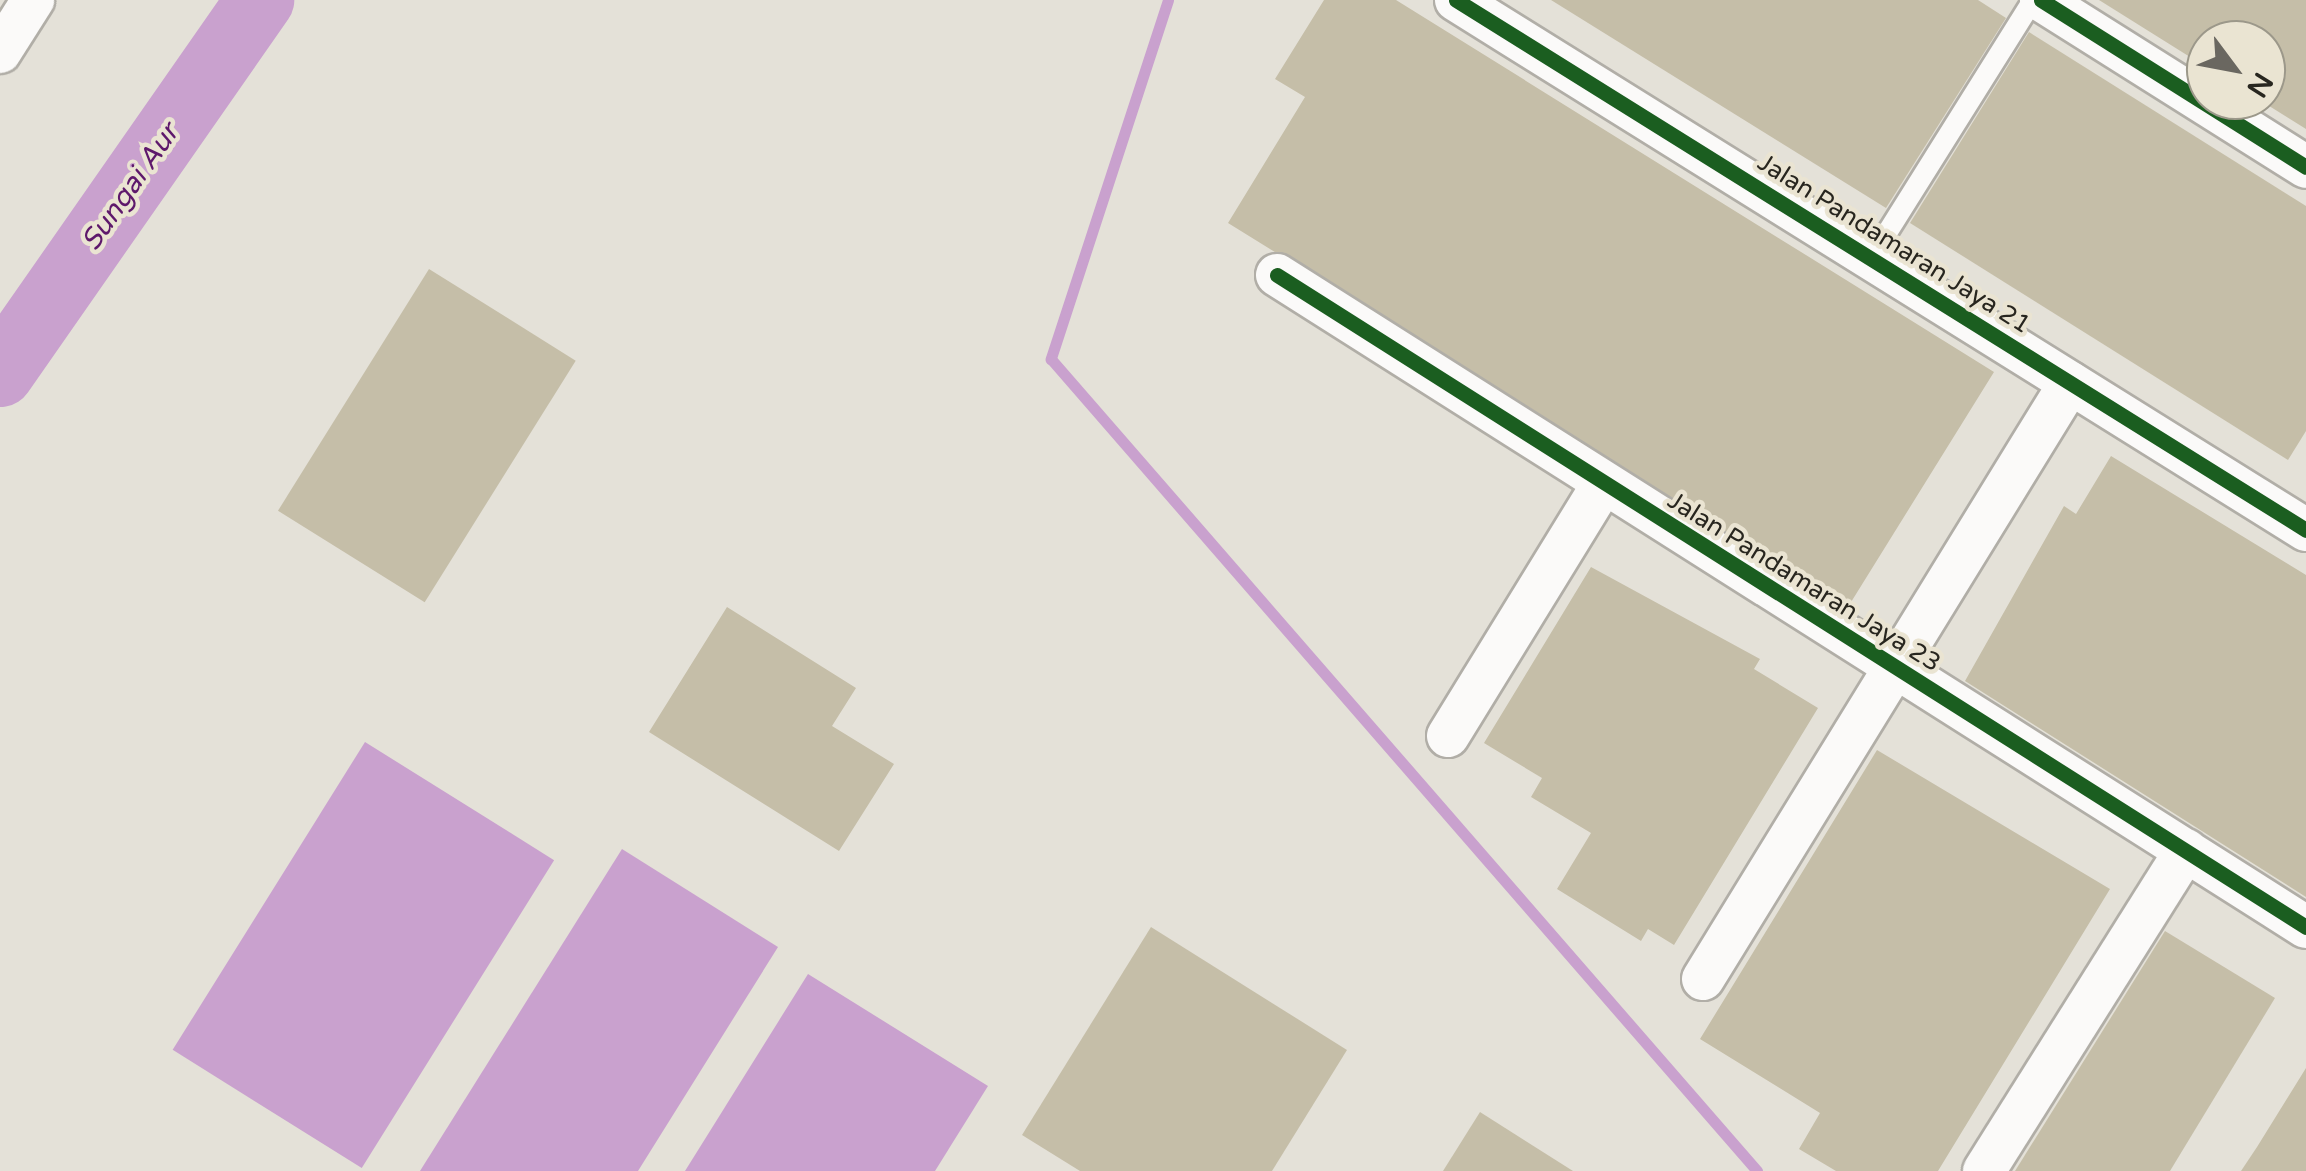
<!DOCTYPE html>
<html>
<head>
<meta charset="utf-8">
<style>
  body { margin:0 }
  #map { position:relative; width:2306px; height:1171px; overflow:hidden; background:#e4e1d8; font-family:"Varela Round",sans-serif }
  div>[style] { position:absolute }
  .water>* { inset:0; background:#c9a1ce; transform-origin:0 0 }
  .stream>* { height:11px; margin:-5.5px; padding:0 5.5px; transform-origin:5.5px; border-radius:5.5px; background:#c9a1ce }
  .river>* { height:68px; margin:-34px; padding:0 34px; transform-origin:34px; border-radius:34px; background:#c9a1ce }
  .building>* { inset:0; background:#c5bea8; transform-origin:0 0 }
  .roads { filter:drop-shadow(2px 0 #b1aea7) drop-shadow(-2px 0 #b1aea7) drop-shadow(0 2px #b1aea7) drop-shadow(0 -2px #b1aea7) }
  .lane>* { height:20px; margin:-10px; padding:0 10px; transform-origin:10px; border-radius:10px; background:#fbfaf9 }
  .street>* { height:42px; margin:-21px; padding:0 21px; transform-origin:21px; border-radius:21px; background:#fbfaf9 }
  .cycleway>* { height:15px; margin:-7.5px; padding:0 7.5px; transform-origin:7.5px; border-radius:7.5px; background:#1b5e20 }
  span { translate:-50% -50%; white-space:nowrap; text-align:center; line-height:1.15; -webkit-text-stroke:9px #eae4d2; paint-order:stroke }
  .street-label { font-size:25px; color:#28261f }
  .water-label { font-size:28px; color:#5e186b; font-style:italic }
  .north { position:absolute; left:2186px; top:20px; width:100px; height:100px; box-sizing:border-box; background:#eae4d2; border:2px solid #9c988a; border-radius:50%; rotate:122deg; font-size:28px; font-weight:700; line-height:40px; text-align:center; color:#28261f }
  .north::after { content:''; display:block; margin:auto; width:35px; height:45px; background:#6a6760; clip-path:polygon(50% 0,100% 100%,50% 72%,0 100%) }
</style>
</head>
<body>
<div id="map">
  <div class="water">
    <div style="left:365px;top:742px;width:223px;height:363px;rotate:32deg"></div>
    <div style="clip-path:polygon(622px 849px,778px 947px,638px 1171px,420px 1171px)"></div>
    <div style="clip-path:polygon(808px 974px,988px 1086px,935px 1171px,685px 1171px)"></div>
  </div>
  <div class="stream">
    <div style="left:1168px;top:0;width:378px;rotate:108.1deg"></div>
    <div style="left:1051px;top:359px;width:1076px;rotate:48.99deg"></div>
  </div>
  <div class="river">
    <div style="left:0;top:373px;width:455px;rotate:-55.1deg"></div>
  </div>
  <div class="building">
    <div style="clip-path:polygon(1324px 0,1396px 0,1994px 372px,1848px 607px,1228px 223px,1305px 97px,1275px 79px)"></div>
    <div style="clip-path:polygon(1551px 0,1978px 0,2006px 18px,1886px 208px)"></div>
    <div style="clip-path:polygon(2099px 0,2306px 0,2306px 129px,2266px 104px,2266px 40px,2206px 40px,2206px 67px)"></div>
    <div style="clip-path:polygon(2029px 32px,2306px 206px,2306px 431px,2288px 460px,1910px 223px)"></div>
    <div style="left:429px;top:269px;width:173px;height:285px;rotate:32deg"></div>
    <div style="clip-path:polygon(2111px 456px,2306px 575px,2306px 897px,1965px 681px,2064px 506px,2076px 514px)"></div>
    <div style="clip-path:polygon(1591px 567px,1760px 659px,1754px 669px,1818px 708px,1674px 945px,1648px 929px,1641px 941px,1557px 889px,1591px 833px,1531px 797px,1542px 778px,1484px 743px)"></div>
    <div style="clip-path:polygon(727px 607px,856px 688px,832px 726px,894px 764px,839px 851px,649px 732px)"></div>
    <div style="clip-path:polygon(1877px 750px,2110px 889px,1938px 1171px,1836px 1171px,1799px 1149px,1820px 1113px,1700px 1039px)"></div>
    <div style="clip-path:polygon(1151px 927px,1347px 1050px,1272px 1171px,1080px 1171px,1022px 1135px)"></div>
    <div style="clip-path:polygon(2165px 931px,2275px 998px,2170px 1171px,2015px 1171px)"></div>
    <div style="clip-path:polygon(2306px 1068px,2306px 1171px,2241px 1171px,2257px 1147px)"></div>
    <div style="clip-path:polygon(1480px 1112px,1573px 1171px,1443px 1171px)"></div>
  </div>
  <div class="roads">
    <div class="lane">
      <div style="left:1870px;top:260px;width:307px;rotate:-57.9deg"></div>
    </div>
    <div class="street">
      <div style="left:1456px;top:0;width:1002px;rotate:31.94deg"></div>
      <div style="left:2041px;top:0;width:313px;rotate:32.2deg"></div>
      <div style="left:0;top:52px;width:62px;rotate:-57.6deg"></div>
      <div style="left:1277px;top:275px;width:1218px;rotate:32.36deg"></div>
      <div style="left:1448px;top:736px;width:294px;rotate:-58.4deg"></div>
      <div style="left:1703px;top:979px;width:700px;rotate:-58.38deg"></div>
      <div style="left:1984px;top:1171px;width:379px;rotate:-57.8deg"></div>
    </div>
  </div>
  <div class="cycleway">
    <div style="left:1456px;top:0;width:1002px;rotate:31.94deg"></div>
    <div style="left:2041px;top:0;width:313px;rotate:32.2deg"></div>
    <div style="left:1277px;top:275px;width:1218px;rotate:32.36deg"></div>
  </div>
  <div class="street-label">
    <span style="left:1894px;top:244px;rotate:32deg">Jalan Pandamaran Jaya 21</span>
    <span style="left:1804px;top:582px;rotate:32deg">Jalan Pandamaran Jaya 23</span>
  </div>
  <div class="water-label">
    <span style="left:130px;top:187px;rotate:-55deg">Sungai Aur</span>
  </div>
  <div class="north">N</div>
</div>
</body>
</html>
